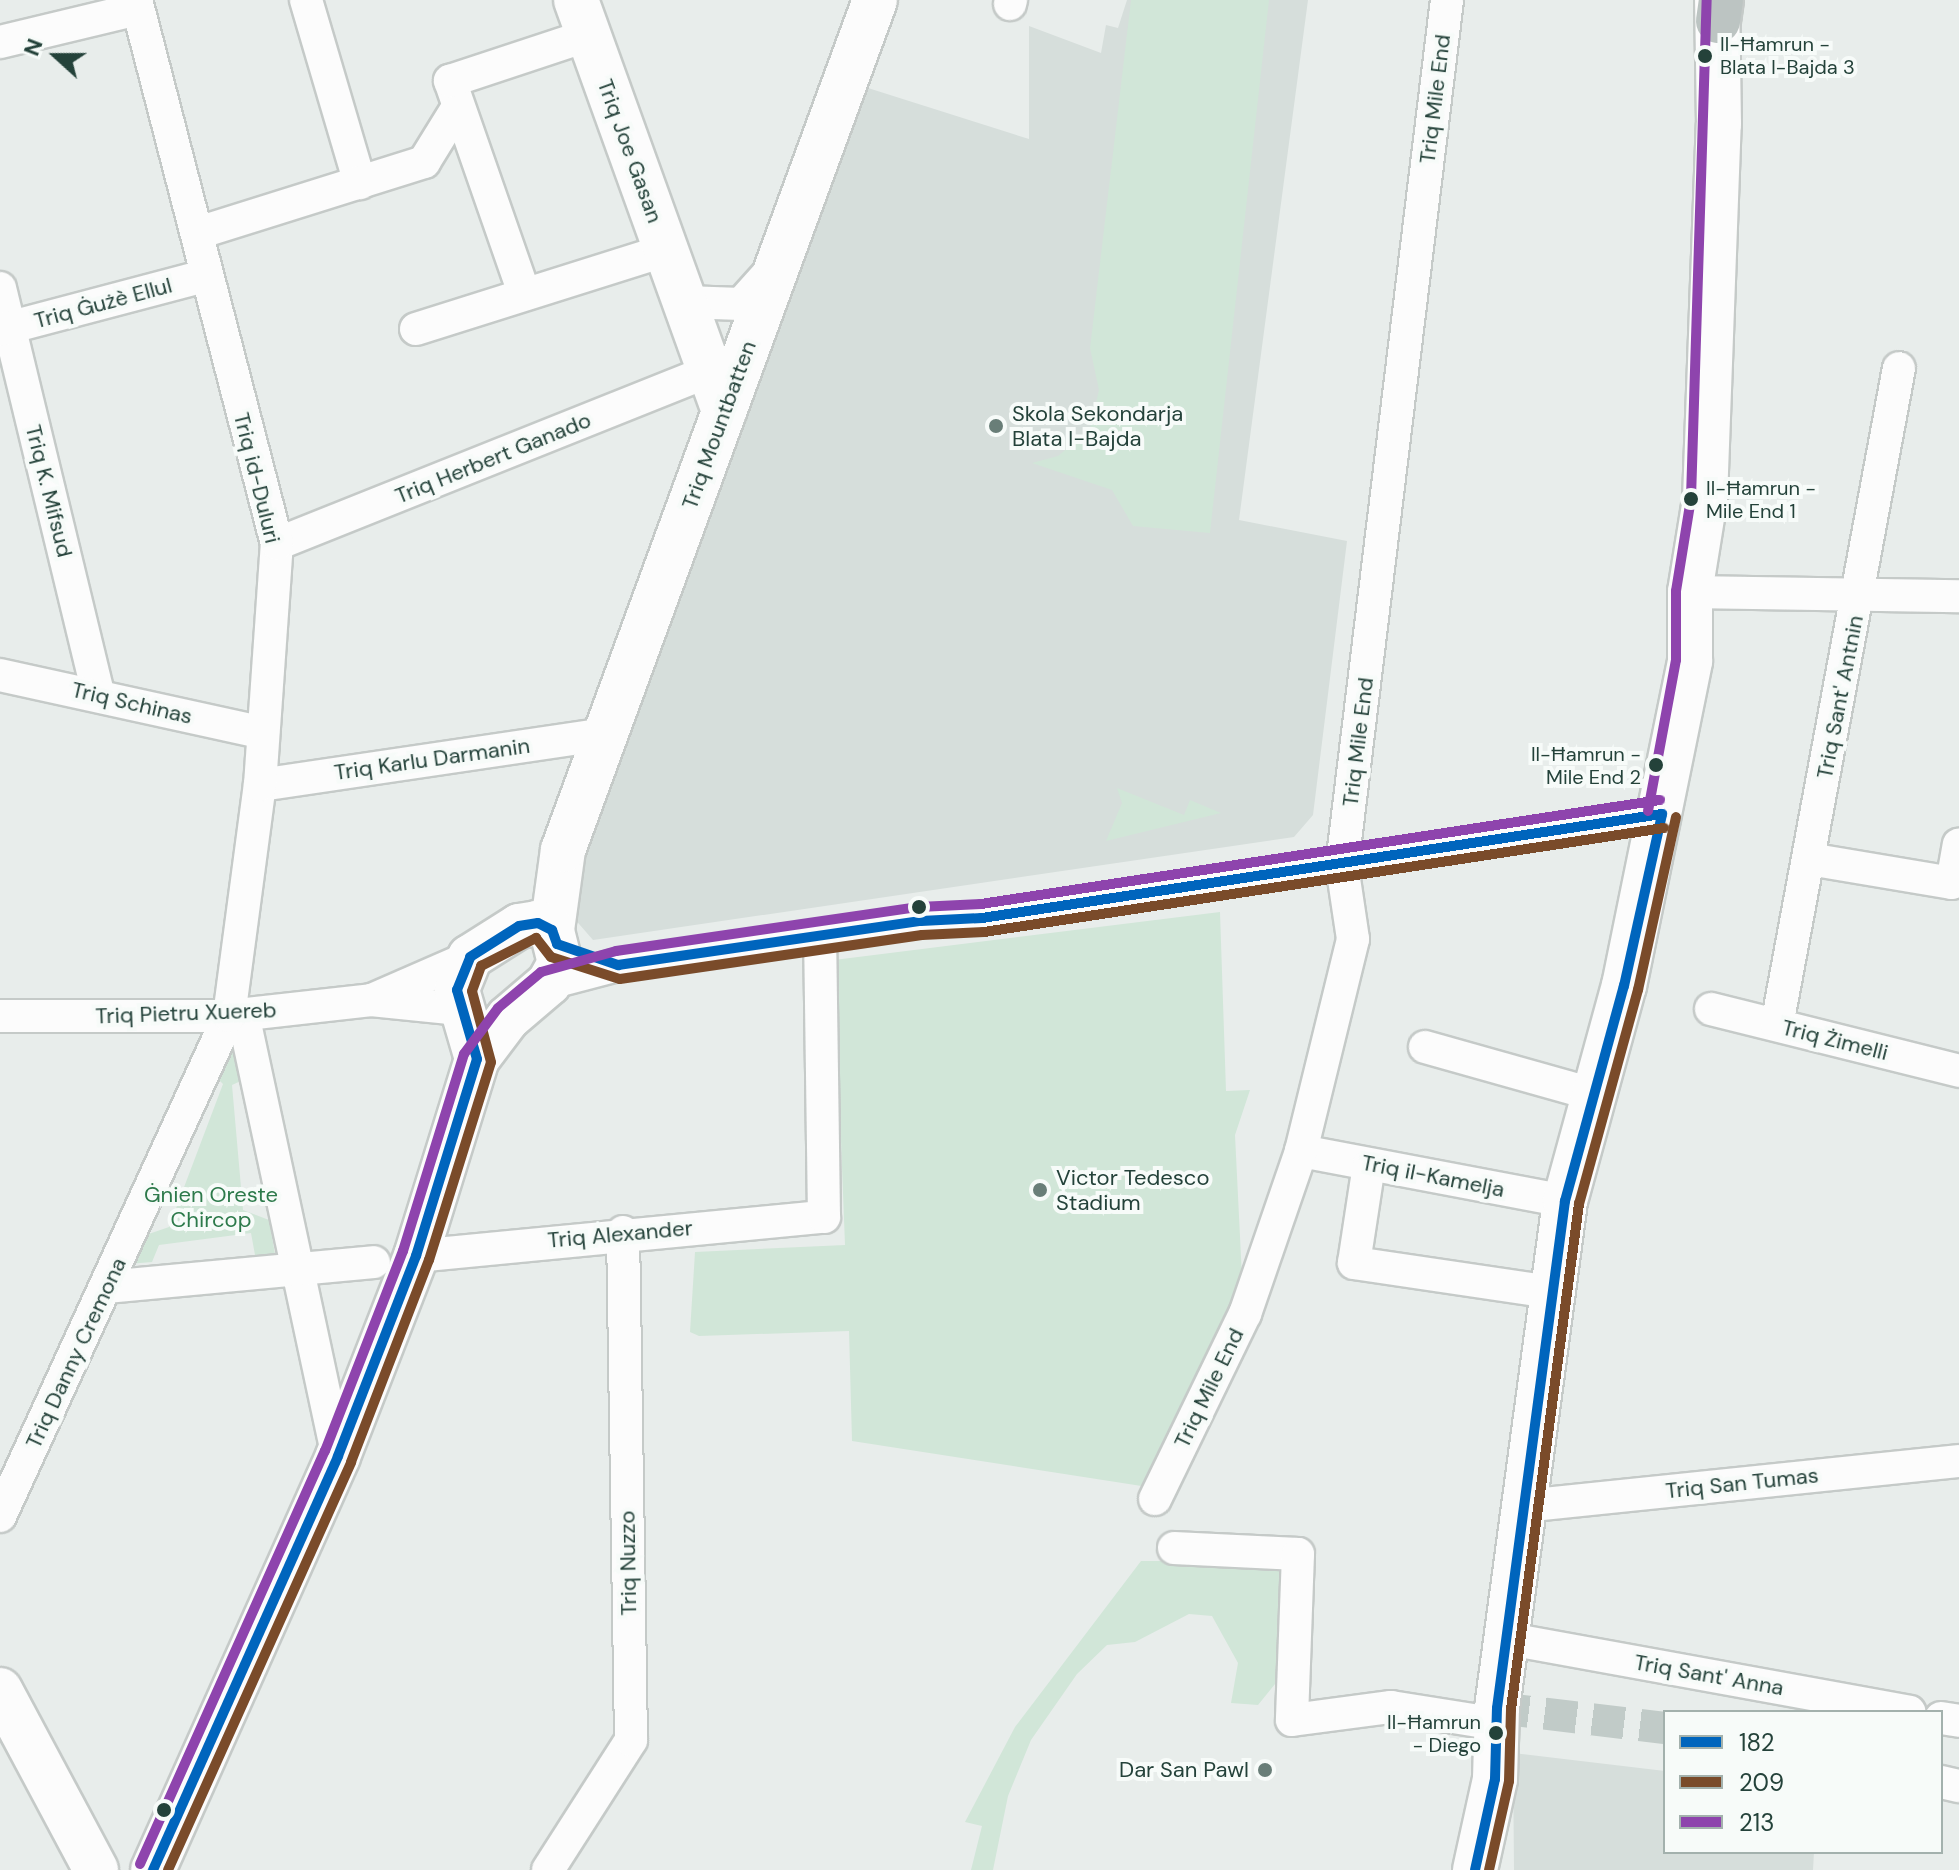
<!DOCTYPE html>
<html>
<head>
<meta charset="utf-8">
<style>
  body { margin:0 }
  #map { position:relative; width:1959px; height:1870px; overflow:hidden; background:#e8edeb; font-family:"DM Sans",sans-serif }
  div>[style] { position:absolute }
  .built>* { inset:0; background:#d6dedb }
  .green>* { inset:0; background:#d1e6d8 }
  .street-tunnel>* { height:32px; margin-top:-16px; transform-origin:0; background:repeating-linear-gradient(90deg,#c1cbc8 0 32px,transparent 0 48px) }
  .roads { filter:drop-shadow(2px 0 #c5cac8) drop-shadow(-2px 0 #c5cac8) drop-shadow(0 2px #c5cac8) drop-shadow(0 -2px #c5cac8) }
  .street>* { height:32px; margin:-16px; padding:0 16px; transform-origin:16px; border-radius:16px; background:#fcfcfc }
  .secondary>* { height:44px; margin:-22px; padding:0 22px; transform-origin:22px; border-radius:22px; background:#fcfcfc }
  .highway>* { height:44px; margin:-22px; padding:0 22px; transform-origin:22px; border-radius:22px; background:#bcc4c2 }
  .bus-1>* { height:10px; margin:-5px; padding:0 5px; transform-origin:5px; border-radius:5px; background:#0065bd }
  .bus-2>* { height:10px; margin:-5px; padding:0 5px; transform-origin:5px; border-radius:5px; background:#7a4b2a }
  .bus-3>* { height:10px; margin:-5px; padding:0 5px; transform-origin:5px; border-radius:5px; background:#8e44ad }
  .dots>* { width:22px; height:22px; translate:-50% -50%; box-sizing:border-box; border:4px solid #f7fbf9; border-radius:50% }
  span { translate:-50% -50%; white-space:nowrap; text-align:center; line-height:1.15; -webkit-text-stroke:8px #f7fbf9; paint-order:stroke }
  .bus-label { font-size:20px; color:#24423a }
  .left { translate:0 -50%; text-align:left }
  .right { translate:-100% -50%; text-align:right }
  .street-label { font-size:22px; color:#24423a }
  .poi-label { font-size:22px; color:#24423a }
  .park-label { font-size:22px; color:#2d7a4b }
  .legend { position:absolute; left:1663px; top:1710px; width:280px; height:144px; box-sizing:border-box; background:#f7fbf9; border:2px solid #a3b1ad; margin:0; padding:10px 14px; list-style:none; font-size:24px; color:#24423a }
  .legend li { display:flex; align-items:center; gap:16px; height:40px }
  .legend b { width:40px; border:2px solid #a3b1ad }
  .north { position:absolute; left:16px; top:16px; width:80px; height:80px; -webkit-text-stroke:6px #f7fbf9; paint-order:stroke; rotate:291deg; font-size:22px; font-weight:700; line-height:32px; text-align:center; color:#24423a }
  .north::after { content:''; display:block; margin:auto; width:28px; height:36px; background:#24423a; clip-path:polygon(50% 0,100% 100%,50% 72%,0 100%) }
</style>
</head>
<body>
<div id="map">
  <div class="built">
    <div style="clip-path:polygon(1127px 0,1308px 0,1239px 520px,1347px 541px,1313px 815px,1294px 837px,593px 940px,559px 901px,868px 88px,1029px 139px,1029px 26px,1101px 53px,1106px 25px,1118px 28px)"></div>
    <div style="clip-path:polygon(1513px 1753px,1665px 1771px,1665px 1852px,1814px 1852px,1813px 1870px,1514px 1870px)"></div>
  </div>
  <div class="green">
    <div style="clip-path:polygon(1131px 0,1269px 0,1210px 533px,1133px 526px,1112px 490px,1032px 463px,1058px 456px,1090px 429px,1099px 390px,1090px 348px)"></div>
    <div style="clip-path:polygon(1117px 788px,1184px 815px,1190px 800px,1221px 813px,1106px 841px,1122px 803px)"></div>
    <div style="clip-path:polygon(1220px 912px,1226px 1091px,1250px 1090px,1235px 1135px,1243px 1297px,1148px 1487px,852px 1441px,849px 1331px,699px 1336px,690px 1332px,695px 1252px,845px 1245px,834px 960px)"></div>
    <div style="clip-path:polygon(235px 1040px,243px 1080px,232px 1085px,243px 1210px,269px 1220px,275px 1254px,255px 1255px,251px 1233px,159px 1245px,152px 1262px,128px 1264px,140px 1237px,169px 1227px,223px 1084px,211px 1072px)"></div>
    <div style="clip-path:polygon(1141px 1561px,1279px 1561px,1279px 1679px,1258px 1705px,1231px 1703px,1238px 1663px,1212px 1616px,1189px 1614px,1135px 1642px,1107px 1645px,1077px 1674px,1031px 1740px,1008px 1796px,993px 1870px,971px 1870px,982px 1826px,965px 1822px,1015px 1727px)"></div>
  </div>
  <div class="street-tunnel">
    <div style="left:1497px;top:1708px;width:169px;rotate:6.8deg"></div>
  </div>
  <div class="roads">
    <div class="street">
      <div style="left:306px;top:0;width:191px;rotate:73.6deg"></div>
      <div style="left:1010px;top:4px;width:4px;rotate:-76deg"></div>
      <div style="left:0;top:42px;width:141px;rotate:-13.5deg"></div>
      <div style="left:198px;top:233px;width:237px;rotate:-17.4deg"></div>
      <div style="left:424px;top:162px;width:65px;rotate:-58.3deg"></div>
      <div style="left:0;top:288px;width:418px;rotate:76.4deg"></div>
      <div style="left:524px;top:293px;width:225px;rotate:-109.2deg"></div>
      <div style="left:450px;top:81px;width:146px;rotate:-18.3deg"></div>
      <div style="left:685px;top:302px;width:56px;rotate:2deg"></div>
      <div style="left:741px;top:304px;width:40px;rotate:-48deg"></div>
      <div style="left:416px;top:329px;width:262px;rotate:-17.5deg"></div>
      <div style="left:0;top:330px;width:212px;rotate:-14.8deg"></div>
      <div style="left:277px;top:544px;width:466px;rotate:-21.8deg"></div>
      <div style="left:1690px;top:592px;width:269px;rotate:0.9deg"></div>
      <div style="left:0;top:675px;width:269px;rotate:12.4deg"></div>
      <div style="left:260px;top:785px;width:348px;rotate:-8.4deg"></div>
      <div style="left:1809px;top:859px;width:145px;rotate:9.5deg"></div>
      <div style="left:1952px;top:883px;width:39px;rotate:-80deg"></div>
      <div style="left:549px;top:983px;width:71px;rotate:-14.6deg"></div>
      <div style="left:618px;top:965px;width:306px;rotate:-8.3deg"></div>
      <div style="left:921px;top:921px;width:61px;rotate:-2.8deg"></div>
      <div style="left:982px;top:918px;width:688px;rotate:-8.7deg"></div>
      <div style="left:374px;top:999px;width:105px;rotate:-23.6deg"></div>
      <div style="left:1711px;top:1009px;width:256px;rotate:14deg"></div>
      <div style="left:243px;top:1014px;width:452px;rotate:77.9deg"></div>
      <div style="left:0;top:1016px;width:229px"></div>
      <div style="left:229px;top:1016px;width:143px;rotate:-6.4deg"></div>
      <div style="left:371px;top:1000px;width:89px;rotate:5.8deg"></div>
      <div style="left:1777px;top:1025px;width:668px;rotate:-79.48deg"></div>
      <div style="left:1425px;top:1047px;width:173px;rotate:15.7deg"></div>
      <div style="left:1301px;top:1151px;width:269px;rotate:10.7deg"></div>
      <div style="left:1369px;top:1165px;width:99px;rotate:98.7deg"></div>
      <div style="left:1354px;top:1263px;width:199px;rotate:8.4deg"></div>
      <div style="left:416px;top:1256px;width:410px;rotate:-5.5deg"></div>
      <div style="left:824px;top:1217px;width:279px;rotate:-90.8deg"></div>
      <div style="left:106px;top:1287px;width:269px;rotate:-5.3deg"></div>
      <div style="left:1155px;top:1499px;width:206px;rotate:-64.1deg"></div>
      <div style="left:1245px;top:1314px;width:172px;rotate:-71deg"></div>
      <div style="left:1301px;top:1151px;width:218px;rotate:-76.2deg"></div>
      <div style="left:1353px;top:939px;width:75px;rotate:-98.5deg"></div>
      <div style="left:1342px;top:865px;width:871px;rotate:-83.08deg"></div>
      <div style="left:1524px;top:1506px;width:437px;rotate:-5.9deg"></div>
      <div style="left:0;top:1516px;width:550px;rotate:-65.39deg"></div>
      <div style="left:229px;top:1016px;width:233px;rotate:-82.4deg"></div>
      <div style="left:260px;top:785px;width:242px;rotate:-86deg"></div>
      <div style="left:277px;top:544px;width:562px;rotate:-104.53deg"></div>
      <div style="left:1174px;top:1548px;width:124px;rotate:2.8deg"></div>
      <div style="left:1298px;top:1554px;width:166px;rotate:92.1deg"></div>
      <div style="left:1292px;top:1720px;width:100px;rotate:-7.5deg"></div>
      <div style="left:1391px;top:1707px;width:107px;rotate:9.1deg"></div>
      <div style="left:1509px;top:1639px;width:407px;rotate:10.3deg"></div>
      <div style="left:1941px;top:1718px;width:18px;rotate:9deg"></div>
      <div style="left:1941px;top:1782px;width:18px;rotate:13deg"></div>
      <div style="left:548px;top:1870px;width:154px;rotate:-57.4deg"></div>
      <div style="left:631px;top:1740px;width:508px;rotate:-90.9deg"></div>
    </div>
    <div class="secondary">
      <div style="left:576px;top:0;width:437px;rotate:70.2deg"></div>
      <div style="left:552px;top:930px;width:81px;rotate:-82.2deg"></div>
      <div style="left:563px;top:850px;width:905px;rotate:-69.84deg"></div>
      <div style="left:0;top:1690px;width:204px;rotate:61.9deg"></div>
      <div style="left:153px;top:1870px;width:453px;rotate:-65.9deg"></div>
      <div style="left:338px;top:1456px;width:215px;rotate:-68.7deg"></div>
      <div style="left:416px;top:1256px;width:206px;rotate:-72.8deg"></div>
      <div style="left:477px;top:1059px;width:51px;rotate:-52.9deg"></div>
      <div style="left:508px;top:1018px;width:54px;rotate:-40.5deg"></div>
      <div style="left:549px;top:983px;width:23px;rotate:-61deg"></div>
      <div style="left:560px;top:963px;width:34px;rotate:-104deg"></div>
      <div style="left:552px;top:930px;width:16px;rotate:-153deg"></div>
      <div style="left:538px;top:923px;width:19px;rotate:171deg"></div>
      <div style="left:519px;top:926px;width:58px;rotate:147.7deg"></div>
      <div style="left:470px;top:957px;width:35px;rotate:112deg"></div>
      <div style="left:457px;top:990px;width:72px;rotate:73.8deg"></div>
      <div style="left:1475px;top:1870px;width:93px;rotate:-77.6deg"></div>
      <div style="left:1495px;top:1779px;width:71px;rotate:-88.4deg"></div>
      <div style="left:1497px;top:1708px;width:512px;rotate:-82.36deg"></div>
      <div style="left:1565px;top:1201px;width:223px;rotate:-74.7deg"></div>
      <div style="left:1624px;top:986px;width:332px;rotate:-78.5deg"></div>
      <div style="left:1690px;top:661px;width:69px;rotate:-90deg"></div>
      <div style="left:1690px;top:592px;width:94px;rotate:-80.8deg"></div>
      <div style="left:1705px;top:499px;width:375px;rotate:-87.9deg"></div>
      <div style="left:1719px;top:124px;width:124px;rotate:-90.9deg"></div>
    </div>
    <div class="highway">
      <div style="left:1718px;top:21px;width:21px;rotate:-82deg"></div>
    </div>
  </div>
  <div class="bus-1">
    <div style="left:153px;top:1870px;width:453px;rotate:-65.9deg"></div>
    <div style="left:338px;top:1456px;width:215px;rotate:-68.7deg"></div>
    <div style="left:416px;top:1256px;width:206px;rotate:-72.8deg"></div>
    <div style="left:477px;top:1059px;width:72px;rotate:-106.2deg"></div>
    <div style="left:457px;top:990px;width:35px;rotate:-68deg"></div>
    <div style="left:470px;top:957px;width:58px;rotate:-32.3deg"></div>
    <div style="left:519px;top:926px;width:19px;rotate:-9deg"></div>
    <div style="left:538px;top:923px;width:16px;rotate:27deg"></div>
    <div style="left:552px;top:930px;width:15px;rotate:70deg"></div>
    <div style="left:557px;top:944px;width:65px;rotate:19deg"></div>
    <div style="left:618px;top:965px;width:306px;rotate:-8.3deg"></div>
    <div style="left:921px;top:921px;width:61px;rotate:-2.8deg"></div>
    <div style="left:982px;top:918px;width:688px;rotate:-8.7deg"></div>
    <div style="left:1475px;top:1870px;width:93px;rotate:-77.6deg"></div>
    <div style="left:1495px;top:1779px;width:71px;rotate:-88.4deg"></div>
    <div style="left:1497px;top:1708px;width:512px;rotate:-82.36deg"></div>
    <div style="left:1565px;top:1201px;width:223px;rotate:-74.7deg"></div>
    <div style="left:1624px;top:986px;width:176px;rotate:-77.5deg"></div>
  </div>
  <div class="bus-2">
    <div style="left:168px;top:1870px;width:447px;rotate:-65.8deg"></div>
    <div style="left:351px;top:1462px;width:217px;rotate:-68.9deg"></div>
    <div style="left:429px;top:1260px;width:207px;rotate:-72.6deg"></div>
    <div style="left:491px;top:1062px;width:73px;rotate:-105deg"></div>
    <div style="left:472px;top:991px;width:27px;rotate:-70deg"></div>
    <div style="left:481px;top:966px;width:62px;rotate:-27deg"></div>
    <div style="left:536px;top:938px;width:24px;rotate:52deg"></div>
    <div style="left:551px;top:957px;width:72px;rotate:17.7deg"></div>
    <div style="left:620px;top:979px;width:305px;rotate:-8.3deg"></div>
    <div style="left:922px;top:935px;width:62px;rotate:-2.8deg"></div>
    <div style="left:984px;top:932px;width:688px;rotate:-8.7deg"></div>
    <div style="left:1489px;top:1870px;width:91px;rotate:-77.3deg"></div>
    <div style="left:1509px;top:1781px;width:72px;rotate:-88.4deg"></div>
    <div style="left:1511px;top:1709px;width:510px;rotate:-82.33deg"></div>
    <div style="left:1579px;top:1204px;width:222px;rotate:-74.6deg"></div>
    <div style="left:1638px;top:990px;width:177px;rotate:-77.6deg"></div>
  </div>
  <div class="bus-3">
    <div style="left:1648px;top:811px;width:154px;rotate:-79.5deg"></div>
    <div style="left:1676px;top:660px;width:69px;rotate:-90deg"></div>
    <div style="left:1676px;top:591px;width:94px;rotate:-80.8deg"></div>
    <div style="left:1691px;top:498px;width:498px;rotate:-88.2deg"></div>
    <div style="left:140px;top:1864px;width:453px;rotate:-65.9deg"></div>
    <div style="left:325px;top:1451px;width:215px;rotate:-68.7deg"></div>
    <div style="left:403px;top:1251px;width:206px;rotate:-72.8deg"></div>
    <div style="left:464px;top:1054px;width:57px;rotate:-53.5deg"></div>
    <div style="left:498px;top:1008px;width:56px;rotate:-39.9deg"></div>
    <div style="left:541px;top:972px;width:78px;rotate:-15.6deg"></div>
    <div style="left:616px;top:951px;width:306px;rotate:-8.3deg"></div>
    <div style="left:919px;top:907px;width:62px;rotate:-2.8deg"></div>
    <div style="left:981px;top:904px;width:687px;rotate:-8.71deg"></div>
  </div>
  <div class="dots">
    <div style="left:1705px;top:56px;background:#24423a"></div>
    <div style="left:996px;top:426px;background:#697e78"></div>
    <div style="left:1691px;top:499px;background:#24423a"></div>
    <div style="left:1656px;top:765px;background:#24423a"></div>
    <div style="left:919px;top:907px;background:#24423a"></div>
    <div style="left:1040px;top:1190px;background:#697e78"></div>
    <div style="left:1496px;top:1733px;background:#24423a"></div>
    <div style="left:1265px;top:1770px;background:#697e78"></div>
    <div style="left:164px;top:1810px;background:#24423a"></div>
  </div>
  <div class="bus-label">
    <span class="left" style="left:1720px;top:56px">Il-Ħamrun -<br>Blata l-Bajda 3</span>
    <span class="left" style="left:1706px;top:500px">Il-Ħamrun -<br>Mile End 1</span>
    <span class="right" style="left:1641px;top:766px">Il-Ħamrun -<br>Mile End 2</span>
    <span class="right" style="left:1481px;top:1734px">Il-Ħamrun<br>- Diego</span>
  </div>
  <div class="street-label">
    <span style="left:1435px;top:99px;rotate:-83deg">Triq Mile End</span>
    <span style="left:630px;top:151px;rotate:70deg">Triq Joe Gasan</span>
    <span style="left:103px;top:303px;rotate:-15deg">Triq Ġużè Ellul</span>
    <span style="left:719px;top:425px;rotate:-70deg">Triq Mountbatten</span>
    <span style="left:493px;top:458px;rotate:-22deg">Triq Herbert Ganado</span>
    <span style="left:257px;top:478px;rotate:76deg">Triq id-Duluri</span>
    <span style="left:49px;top:491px;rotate:76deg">Triq K. Mifsud</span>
    <span style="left:1840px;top:697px;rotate:-79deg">Triq Sant' Antnin</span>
    <span style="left:132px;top:703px;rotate:13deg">Triq Schinas</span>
    <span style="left:1358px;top:742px;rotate:-83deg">Triq Mile End</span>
    <span style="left:432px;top:759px;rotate:-8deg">Triq Karlu Darmanin</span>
    <span style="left:186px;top:1013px;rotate:-2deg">Triq Pietru Xuereb</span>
    <span style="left:1835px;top:1040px;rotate:14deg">Triq Żimelli</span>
    <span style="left:1433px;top:1176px;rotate:11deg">Triq il-Kamelja</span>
    <span style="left:620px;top:1234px;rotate:-5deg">Triq Alexander</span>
    <span style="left:76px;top:1353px;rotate:-65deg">Triq Danny Cremona</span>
    <span style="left:1209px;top:1388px;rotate:-64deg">Triq Mile End</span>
    <span style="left:1742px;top:1483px;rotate:-6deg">Triq San Tumas</span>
    <span style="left:628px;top:1563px;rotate:-91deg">Triq Nuzzo</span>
    <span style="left:1709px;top:1675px;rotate:10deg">Triq Sant' Anna</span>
  </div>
  <div class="poi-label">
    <span class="left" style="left:1012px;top:426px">Skola Sekondarja<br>Blata l-Bajda</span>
    <span class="left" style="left:1056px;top:1190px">Victor Tedesco<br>Stadium</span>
    <span class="right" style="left:1249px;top:1770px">Dar San Pawl</span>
  </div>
  <div class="park-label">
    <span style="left:211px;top:1207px">Ġnien Oreste<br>Chircop</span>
  </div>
  <ul class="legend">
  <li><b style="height:10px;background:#0065bd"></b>182</li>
  <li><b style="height:10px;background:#7a4b2a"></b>209</li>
  <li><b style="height:10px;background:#8e44ad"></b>213</li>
  </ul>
  <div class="north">N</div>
</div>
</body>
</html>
